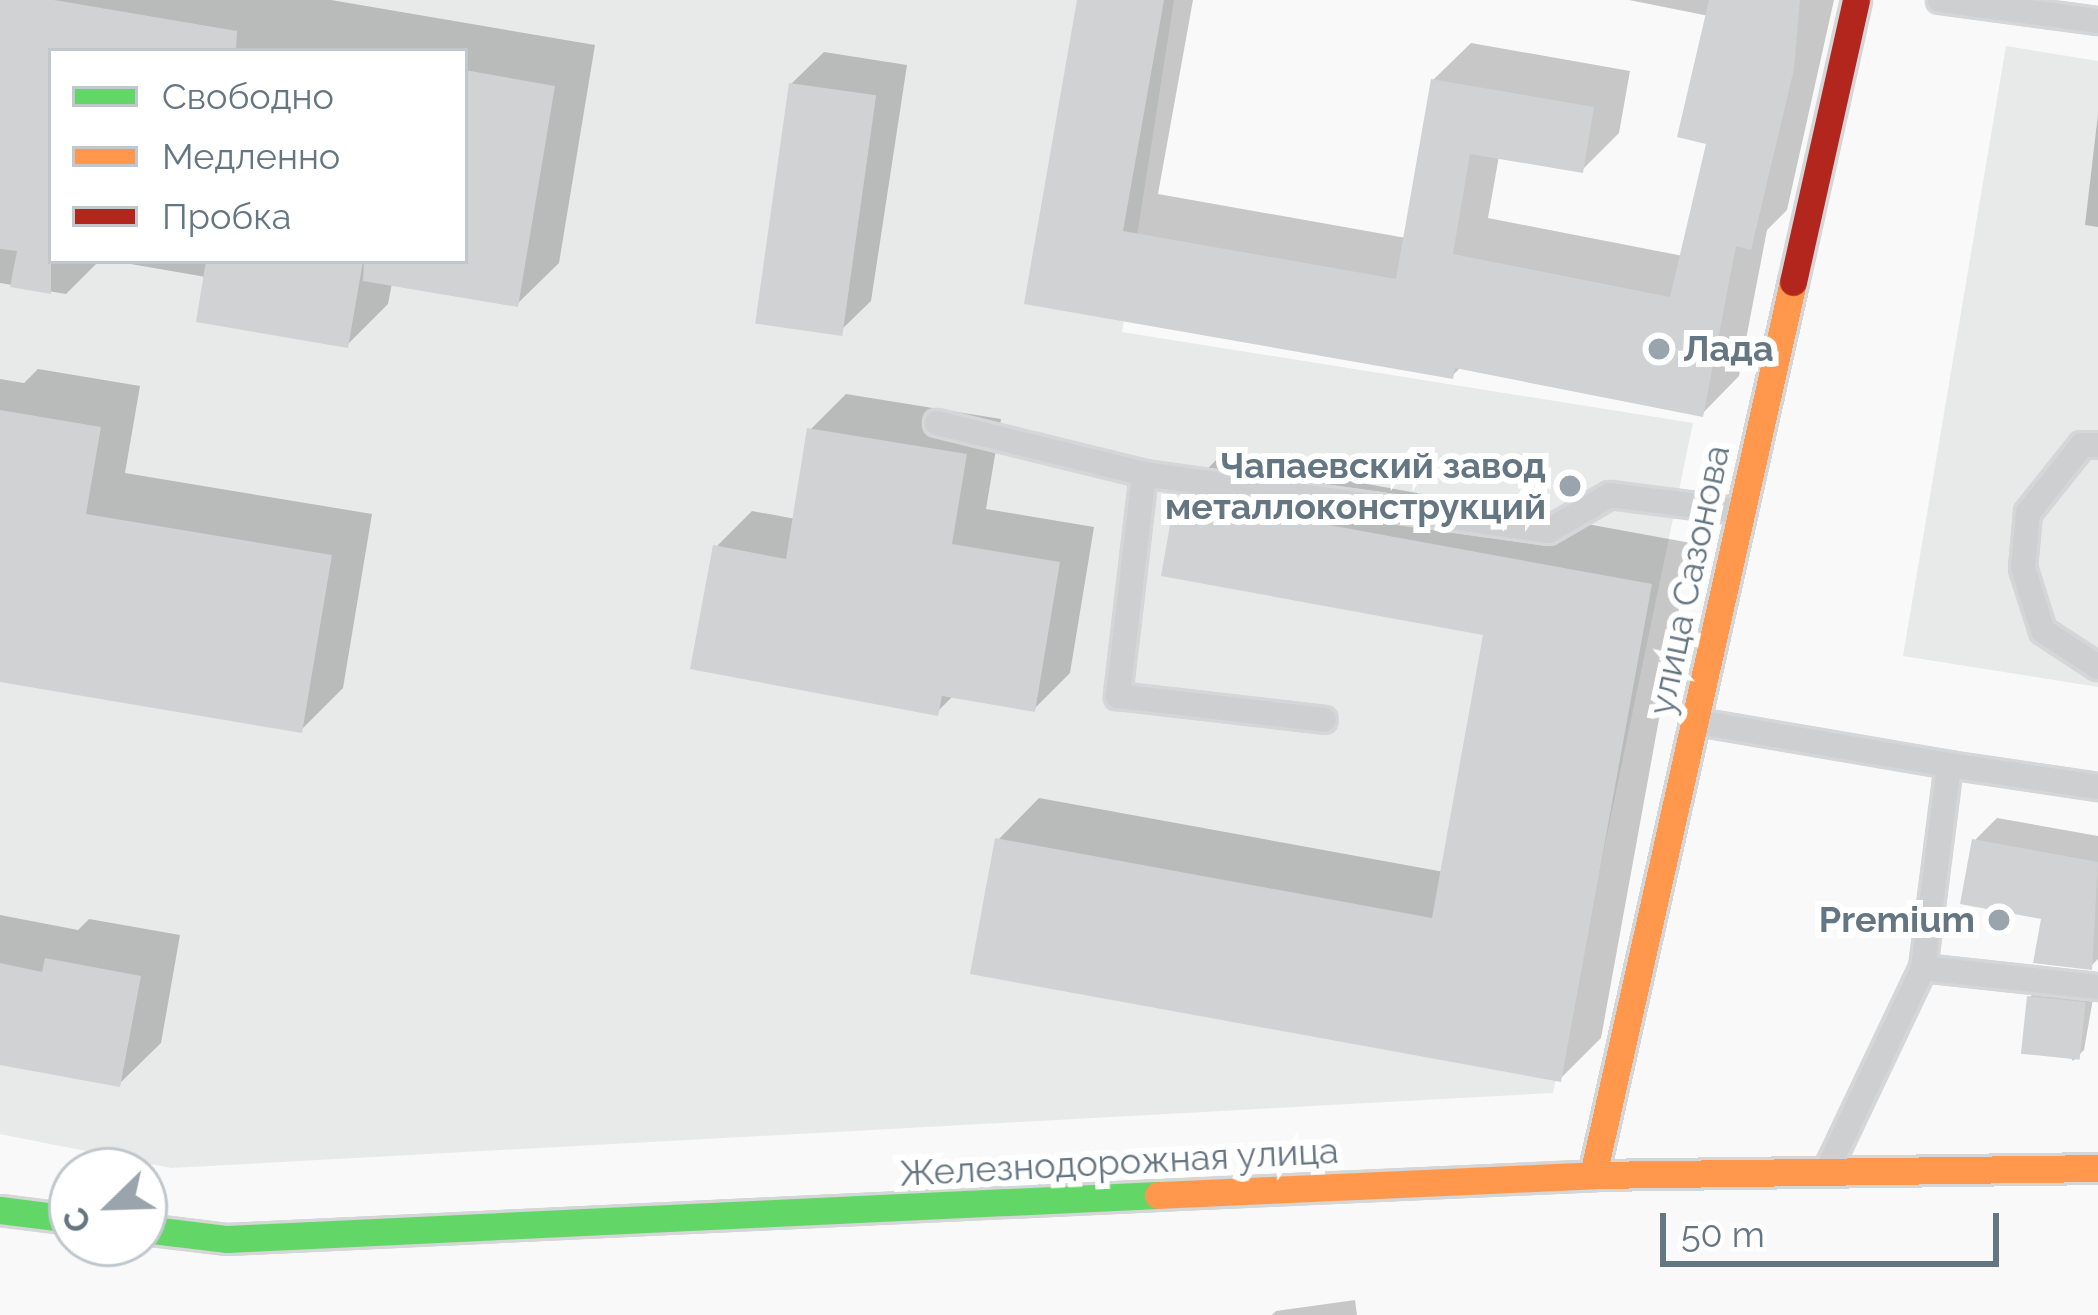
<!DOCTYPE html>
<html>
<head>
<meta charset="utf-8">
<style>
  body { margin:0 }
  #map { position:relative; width:2098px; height:1315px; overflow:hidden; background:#f9f9f9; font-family:Raleway,sans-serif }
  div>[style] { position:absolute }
  .built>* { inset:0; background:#e8e9e9 }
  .shadow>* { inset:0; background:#0003 }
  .building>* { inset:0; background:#d0d2d3; transform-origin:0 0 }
  .roads { filter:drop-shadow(3px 0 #d5d6d7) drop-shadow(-3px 0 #d5d6d7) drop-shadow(0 3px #d5d6d7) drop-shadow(0 -3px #d5d6d7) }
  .lane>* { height:24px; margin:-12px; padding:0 12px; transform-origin:12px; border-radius:12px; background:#cecfd0 }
  .fast>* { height:27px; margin:-13.5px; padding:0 13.5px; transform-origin:13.5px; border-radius:13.5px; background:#63d668 }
  .slow>* { height:27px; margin:-13.5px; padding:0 13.5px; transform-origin:13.5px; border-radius:13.5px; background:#ff974d }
  .jam>* { height:27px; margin:-13.5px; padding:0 13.5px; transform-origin:13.5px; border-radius:13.5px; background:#b3261e }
  .dots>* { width:33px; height:33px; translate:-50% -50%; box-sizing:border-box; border:6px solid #fff; border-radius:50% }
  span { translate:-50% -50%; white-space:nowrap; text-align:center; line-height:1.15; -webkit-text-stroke:12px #fff; paint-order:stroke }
  .poi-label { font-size:36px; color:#657683; font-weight:700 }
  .left { translate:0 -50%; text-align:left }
  .right { translate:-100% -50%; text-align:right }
  .street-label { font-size:36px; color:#657683 }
  .legend { position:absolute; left:48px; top:48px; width:420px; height:216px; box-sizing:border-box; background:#fff; border:3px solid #c1c8cd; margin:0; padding:15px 21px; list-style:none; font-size:36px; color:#657683 }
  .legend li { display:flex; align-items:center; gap:24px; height:60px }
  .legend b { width:60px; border:3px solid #c1c8cd }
  .north { position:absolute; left:48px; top:1147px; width:120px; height:120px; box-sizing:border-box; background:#fff; border:3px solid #c1c8cd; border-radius:50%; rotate:247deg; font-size:33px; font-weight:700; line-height:48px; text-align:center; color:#657683 }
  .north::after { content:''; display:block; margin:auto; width:42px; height:54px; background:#99a4ac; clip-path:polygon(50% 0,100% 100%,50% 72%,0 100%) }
  .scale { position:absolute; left:1660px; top:1213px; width:339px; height:54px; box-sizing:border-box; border:6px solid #657683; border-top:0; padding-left:15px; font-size:36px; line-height:42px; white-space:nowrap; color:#657683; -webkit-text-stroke:9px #fff; paint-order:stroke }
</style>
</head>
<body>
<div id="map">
  <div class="built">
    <div style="clip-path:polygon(evenodd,0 0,1174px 0,1122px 332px,1693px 423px,1553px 1093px,171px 1168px,0 1134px,0 0,51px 51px,465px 51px,465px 261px,51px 261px,51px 51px)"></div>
    <div style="clip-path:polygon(2006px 46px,2098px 61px,2098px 687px,1903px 656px)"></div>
  </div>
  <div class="shadow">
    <div style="clip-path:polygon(0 0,331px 0,595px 45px,559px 263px,517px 304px,392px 283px,388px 304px,347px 345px,206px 277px,113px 261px,465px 261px,465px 51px,51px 51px,51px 261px,99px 261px,66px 294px,0 283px)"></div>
    <div style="clip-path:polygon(1080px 0,1193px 0,1158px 194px,1406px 238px,1433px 80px,1471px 43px,1630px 71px,1619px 133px,1582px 170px,1499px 156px,1488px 218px,1683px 256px,1710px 142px,1709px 16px,1629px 0,1834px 0,1787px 210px,1767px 230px,1739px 376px,1702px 414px,1462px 366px,1452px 376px,1028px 301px)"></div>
    <div style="clip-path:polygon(824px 52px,907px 65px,871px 301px,838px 333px,791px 84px)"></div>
    <div style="clip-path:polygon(2098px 114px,2098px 227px,2085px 225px)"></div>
    <div style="clip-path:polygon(38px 369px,140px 386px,125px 473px,372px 514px,343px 688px,301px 730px,0 679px,0 379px,24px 383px)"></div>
    <div style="clip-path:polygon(846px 394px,1001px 419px,986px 509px,1094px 527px,1070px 673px,1034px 709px,954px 695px,937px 712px,716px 547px,752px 511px,796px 519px,810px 430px)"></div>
    <div style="clip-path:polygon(1219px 457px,1691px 543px,1601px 1038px,1560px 1079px,998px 840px,1039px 798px,1444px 872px,1487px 633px,1178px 499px)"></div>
    <div style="clip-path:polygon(1997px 818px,2098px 836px,2098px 959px,2090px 967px,1975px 840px)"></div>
    <div style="clip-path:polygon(0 915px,78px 930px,89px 919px,180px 935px,161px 1043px,119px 1084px,0 1062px)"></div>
    <div style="clip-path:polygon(2040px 987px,2094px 993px,2084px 1050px,2073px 1061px,2030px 997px)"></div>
    <div style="clip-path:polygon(1355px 1300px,1357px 1315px,1272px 1315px,1276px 1311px)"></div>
  </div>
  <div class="building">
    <div style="clip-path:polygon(0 0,54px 0,237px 31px,236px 51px,51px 51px,51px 294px,10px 287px,17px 251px,0 249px)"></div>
    <div style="clip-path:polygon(1077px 0,1164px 0,1123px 231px,1396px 279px,1431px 79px,1594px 107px,1583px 173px,1470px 154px,1453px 254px,1670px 297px,1706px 144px,1677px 137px,1709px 0,1800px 0,1794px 69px,1751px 250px,1736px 246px,1703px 417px,1455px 368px,1453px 379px,1024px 304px)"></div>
    <div style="clip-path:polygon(465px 70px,555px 86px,518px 307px,363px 281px,364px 261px,465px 261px)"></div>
    <div style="left:789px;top:83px;width:88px;height:243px;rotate:8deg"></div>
    <div style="clip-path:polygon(206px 261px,363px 261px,348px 348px,196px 322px)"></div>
    <div style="clip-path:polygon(0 410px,101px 427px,86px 514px,332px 555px,302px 733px,0 682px)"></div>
    <div style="clip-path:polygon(807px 428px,967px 454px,952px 544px,1060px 562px,1035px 712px,942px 696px,938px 716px,690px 669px,713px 545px,786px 559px)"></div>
    <div style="clip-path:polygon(1175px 497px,1652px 584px,1561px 1082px,970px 974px,995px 838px,1432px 918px,1483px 635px,1161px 576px)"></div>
    <div style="clip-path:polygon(1972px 839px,2098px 862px,2092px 970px,2033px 963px,2041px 919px,1960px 904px)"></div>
    <div style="clip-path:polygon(45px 958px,141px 976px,120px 1087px,0 1065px,0 963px,42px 972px)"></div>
    <div style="left:2027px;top:996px;width:59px;height:58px;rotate:6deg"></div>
  </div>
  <div class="roads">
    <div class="lane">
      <div style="left:1940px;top:0;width:159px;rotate:7.6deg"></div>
      <div style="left:937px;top:423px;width:213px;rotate:13.8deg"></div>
      <div style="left:1144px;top:474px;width:408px;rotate:8deg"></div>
      <div style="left:1548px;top:531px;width:72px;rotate:-30.1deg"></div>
      <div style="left:1610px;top:495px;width:128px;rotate:7.2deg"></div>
      <div style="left:2098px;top:445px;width:16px;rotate:180deg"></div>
      <div style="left:2082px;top:445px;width:87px;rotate:128.5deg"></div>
      <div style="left:2028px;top:513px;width:55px;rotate:95.2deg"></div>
      <div style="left:2023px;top:568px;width:66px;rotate:72.4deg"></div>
      <div style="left:2043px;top:631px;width:66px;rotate:33.2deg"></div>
      <div style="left:1144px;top:474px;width:224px;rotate:96.7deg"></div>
      <div style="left:1118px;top:696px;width:207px;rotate:6.6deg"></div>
      <div style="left:1698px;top:722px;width:255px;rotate:9.7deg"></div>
      <div style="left:1949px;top:765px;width:205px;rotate:97.3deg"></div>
      <div style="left:1949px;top:765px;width:151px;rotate:8.4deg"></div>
      <div style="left:1830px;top:1164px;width:217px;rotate:-64.6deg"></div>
      <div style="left:1923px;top:968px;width:176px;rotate:6.2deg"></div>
    </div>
    <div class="fast">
      <div style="left:0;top:1210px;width:73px;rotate:7.1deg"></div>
      <div style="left:144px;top:1229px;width:84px;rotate:6.9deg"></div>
      <div style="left:227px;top:1239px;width:932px;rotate:-2.71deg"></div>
    </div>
    <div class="slow">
      <div style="left:1593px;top:1175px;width:915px;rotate:-77.38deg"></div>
      <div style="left:1158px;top:1195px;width:435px;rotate:-2.6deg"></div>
      <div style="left:1593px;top:1175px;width:505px;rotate:-0.79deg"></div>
    </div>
    <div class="jam">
      <div style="left:1793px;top:282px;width:289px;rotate:-77.4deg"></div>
    </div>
  </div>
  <div class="dots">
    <div style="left:1659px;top:349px;background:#99a4ac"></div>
    <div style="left:1570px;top:486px;background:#99a4ac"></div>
    <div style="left:1999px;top:920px;background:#99a4ac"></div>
  </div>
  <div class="poi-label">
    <span class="left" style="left:1683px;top:349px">Лада</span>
    <span class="right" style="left:1546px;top:486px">Чапаевский завод<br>металлоконструкций</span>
    <span class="right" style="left:1975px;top:920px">Premium</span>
  </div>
  <div class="street-label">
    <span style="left:1689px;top:580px;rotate:-78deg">улица Сазонова</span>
    <span style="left:1119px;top:1162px;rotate:-3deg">Железнодорожная улица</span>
  </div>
  <ul class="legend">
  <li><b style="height:15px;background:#63d668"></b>Свободно</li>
  <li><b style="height:15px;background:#ff974d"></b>Медленно</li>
  <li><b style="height:15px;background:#b3261e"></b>Пробка</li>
  </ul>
  <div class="north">С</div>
  <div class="scale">50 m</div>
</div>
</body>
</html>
